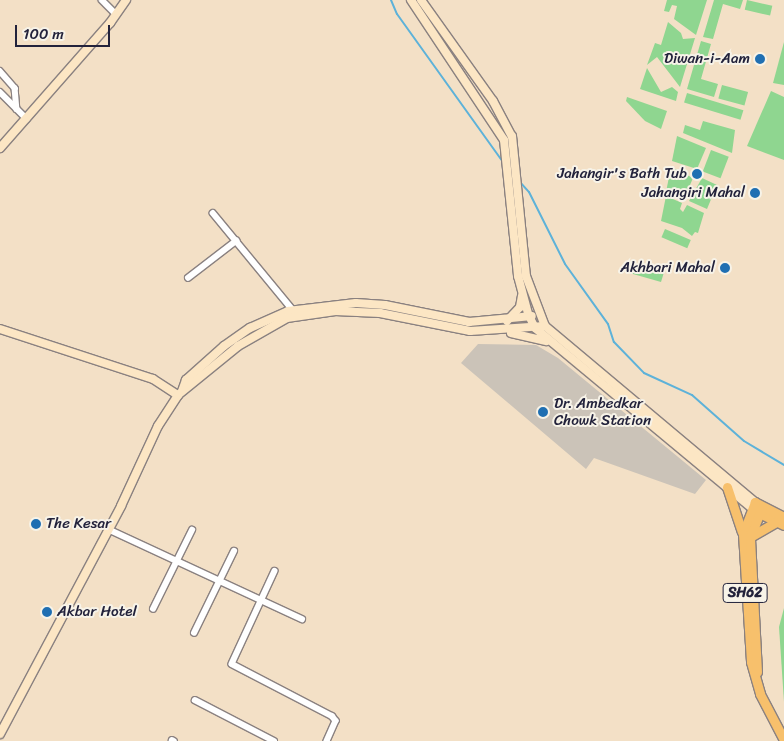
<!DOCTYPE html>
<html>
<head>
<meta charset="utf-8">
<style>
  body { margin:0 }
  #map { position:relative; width:784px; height:741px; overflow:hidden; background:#f3e0c6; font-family:Sriracha,sans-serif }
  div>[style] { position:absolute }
  .industrial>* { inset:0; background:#cbc3b8 }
  .green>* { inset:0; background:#8fd690; transform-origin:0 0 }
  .stream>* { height:2px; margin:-1px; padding:0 1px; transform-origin:1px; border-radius:1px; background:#5db2d9 }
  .roads { filter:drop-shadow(1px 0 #8a8180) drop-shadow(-1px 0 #8a8180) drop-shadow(0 1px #8a8180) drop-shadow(0 -1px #8a8180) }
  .street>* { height:5.5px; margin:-2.75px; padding:0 2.75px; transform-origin:2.75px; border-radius:2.75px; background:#fff }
  .secondary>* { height:8px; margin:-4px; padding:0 4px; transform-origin:4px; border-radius:4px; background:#fce6c4 }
  .primary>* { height:9px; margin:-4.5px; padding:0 4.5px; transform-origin:4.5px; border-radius:4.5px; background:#f7c06c }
  .dots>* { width:14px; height:14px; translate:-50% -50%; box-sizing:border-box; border:2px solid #f7f3e8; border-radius:50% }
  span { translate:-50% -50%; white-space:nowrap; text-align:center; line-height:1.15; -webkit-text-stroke:4px #f7f3e8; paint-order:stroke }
  .shield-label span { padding:1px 4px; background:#f7f3e8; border:1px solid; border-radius:4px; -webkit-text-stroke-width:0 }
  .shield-label { font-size:14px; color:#22223b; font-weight:700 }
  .poi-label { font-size:15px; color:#22223b }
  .right { translate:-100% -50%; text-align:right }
  .left { translate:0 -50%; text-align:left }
  .scale { position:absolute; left:15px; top:25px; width:95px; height:22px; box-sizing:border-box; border:2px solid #22223b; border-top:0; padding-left:6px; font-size:15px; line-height:18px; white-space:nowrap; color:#22223b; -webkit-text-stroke:4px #f7f3e8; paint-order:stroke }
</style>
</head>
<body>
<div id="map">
  <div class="industrial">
    <div style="clip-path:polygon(478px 344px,536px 345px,558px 358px,706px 480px,695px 494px,594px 458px,586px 469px,461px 363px)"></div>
  </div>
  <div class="green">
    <div style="clip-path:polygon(667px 0,707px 0,696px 35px,674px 19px,677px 6px,672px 5px,669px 12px,664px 11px)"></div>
    <div style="clip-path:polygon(714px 0,743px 0,740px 9px,723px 4px,713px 39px,703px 37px)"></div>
    <div style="left:747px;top:0;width:26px;height:10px;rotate:13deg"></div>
    <div style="clip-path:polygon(668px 22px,681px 33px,683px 39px,695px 38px,680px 87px,657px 57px,647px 65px,655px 43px,661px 45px)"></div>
    <div style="clip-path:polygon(701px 41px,711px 44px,701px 79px,718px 84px,714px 97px,687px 89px)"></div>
    <div style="clip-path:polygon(784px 42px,784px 85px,773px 83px)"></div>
    <div style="clip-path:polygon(647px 68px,661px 92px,672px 87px,678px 92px,676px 101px,640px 89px)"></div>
    <div style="left:722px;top:85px;width:27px;height:14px;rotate:15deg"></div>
    <div style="clip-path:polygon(771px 91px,784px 97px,784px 160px,747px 146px)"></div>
    <div style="left:687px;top:93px;width:59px;height:10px;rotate:17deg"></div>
    <div style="clip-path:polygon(627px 97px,667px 111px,661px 129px,645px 121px,626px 101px)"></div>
    <div style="clip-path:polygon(703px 121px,735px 130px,732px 153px,683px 133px,685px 125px,700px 130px)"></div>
    <div style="clip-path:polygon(677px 136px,706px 148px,697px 169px,672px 161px)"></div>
    <div style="left:711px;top:150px;width:19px;height:23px;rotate:21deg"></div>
    <div style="clip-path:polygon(671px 167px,693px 178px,684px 199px,666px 192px)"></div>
    <div style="clip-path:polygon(702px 178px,717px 185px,707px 209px,689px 201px)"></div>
    <div style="clip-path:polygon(666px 196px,682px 203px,680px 209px,683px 212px,687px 205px,704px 213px,698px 233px,695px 232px,692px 236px,682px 228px,661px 221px)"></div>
    <div style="left:665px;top:229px;width:28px;height:9px;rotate:23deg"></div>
    <div style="clip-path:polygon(628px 264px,665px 269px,661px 282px,626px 272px)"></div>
    <div style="clip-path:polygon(784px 608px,784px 702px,779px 627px)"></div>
  </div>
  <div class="stream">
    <div style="left:391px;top:0;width:15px;rotate:67deg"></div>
    <div style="left:397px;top:14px;width:182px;rotate:54.4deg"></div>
    <div style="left:519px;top:181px;width:15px;rotate:48deg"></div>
    <div style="left:529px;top:192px;width:80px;rotate:63.4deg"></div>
    <div style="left:565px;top:264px;width:74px;rotate:54.4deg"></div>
    <div style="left:608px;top:324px;width:19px;rotate:72deg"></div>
    <div style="left:614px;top:342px;width:43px;rotate:45.9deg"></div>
    <div style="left:644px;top:373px;width:53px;rotate:24.6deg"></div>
    <div style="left:692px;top:395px;width:69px;rotate:41.5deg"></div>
    <div style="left:744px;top:441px;width:47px;rotate:31deg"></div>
  </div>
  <div class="roads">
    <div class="street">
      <div style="left:102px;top:0;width:20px;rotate:45deg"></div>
      <div style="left:0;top:71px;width:23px;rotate:49deg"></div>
      <div style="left:15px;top:88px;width:21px;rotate:85deg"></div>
      <div style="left:0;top:92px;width:38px;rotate:45deg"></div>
      <div style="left:213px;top:213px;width:126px;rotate:50.5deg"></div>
      <div style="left:188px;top:278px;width:61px;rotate:-37.6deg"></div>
      <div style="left:108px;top:529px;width:214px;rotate:24.9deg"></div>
      <div style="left:275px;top:571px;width:102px;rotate:114.8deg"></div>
      <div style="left:232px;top:664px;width:113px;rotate:27.5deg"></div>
      <div style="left:332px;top:716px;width:6px;rotate:51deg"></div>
      <div style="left:336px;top:721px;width:22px;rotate:114deg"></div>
      <div style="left:153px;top:609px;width:88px;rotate:-63.7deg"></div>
      <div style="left:194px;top:633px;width:91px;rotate:-64deg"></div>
      <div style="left:195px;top:700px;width:89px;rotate:27.4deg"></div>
      <div style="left:172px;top:740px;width:2px;rotate:27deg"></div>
    </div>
    <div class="secondary">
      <div style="left:411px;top:0;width:168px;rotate:56.4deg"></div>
      <div style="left:504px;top:140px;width:137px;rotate:84.1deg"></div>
      <div style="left:518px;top:276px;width:39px;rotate:75deg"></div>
      <div style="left:528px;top:314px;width:16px;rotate:63deg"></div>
      <div style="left:535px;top:328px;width:282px;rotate:39.7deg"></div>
      <div style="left:421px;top:0;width:124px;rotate:54.5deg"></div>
      <div style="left:493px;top:101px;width:40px;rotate:62deg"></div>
      <div style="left:512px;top:136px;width:141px;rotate:84.3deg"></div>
      <div style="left:526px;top:276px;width:53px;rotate:69.2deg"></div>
      <div style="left:545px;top:326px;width:274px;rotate:40deg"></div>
      <div style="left:0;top:148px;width:167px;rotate:-48.7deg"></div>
      <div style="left:110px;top:23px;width:28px;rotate:-55deg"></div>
      <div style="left:507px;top:321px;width:19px;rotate:-47deg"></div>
      <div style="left:520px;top:307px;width:11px;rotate:-80deg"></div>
      <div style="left:0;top:329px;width:161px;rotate:18.1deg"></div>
      <div style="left:153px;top:379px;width:30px;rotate:33deg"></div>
      <div style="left:511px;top:333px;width:36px;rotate:13deg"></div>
      <div style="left:182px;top:391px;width:12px;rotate:-70deg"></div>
      <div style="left:186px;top:380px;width:51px;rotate:-41.8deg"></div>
      <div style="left:224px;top:346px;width:32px;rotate:-35deg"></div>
      <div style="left:250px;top:328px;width:42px;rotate:-24.1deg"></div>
      <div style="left:288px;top:311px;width:68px;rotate:-6.7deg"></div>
      <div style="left:356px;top:303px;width:29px;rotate:4deg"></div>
      <div style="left:385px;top:305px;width:86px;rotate:11.4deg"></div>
      <div style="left:469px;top:322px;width:63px;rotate:-5.4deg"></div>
      <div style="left:0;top:734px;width:258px;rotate:-62deg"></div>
      <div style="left:121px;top:506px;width:88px;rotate:-65.2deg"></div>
      <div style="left:158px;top:426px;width:37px;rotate:-57deg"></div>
      <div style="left:178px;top:395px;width:77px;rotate:-39.2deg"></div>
      <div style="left:238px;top:346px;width:56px;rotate:-29.7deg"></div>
      <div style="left:287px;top:318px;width:49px;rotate:-8.3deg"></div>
      <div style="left:335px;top:311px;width:45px;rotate:2.5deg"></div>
      <div style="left:380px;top:313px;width:92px;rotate:11.3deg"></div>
      <div style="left:470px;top:331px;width:75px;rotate:-3.8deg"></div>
    </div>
    <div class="primary">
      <div style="left:727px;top:487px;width:47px;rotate:71.6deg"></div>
      <div style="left:755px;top:511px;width:32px;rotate:26deg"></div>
      <div style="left:784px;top:517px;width:33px;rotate:-153deg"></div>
      <div style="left:755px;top:502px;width:34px;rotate:111deg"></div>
      <div style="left:743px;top:534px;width:128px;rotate:86.4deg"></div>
      <div style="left:751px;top:662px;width:33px;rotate:74deg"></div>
      <div style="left:760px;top:694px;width:52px;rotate:62.4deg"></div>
      <div style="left:750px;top:537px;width:30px;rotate:-30deg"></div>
      <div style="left:757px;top:672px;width:135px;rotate:-93deg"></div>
      <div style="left:750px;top:537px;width:32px;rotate:-68deg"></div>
    </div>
  </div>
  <div class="dots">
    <div style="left:760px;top:59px;background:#1f6fb2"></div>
    <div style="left:697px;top:174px;background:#1f6fb2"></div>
    <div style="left:755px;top:193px;background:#1f6fb2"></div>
    <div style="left:725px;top:268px;background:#1f6fb2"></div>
    <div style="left:543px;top:412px;background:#1f6fb2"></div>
    <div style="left:36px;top:524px;background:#1f6fb2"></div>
    <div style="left:47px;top:612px;background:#1f6fb2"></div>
  </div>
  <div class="shield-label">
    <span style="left:745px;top:593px">SH62</span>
  </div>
  <div class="poi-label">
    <span class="right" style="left:750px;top:59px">Diwan-i-Aam</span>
    <span class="right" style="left:687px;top:174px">Jahangir's Bath Tub</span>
    <span class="right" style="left:745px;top:193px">Jahangiri Mahal</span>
    <span class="right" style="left:715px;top:268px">Akhbari Mahal</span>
    <span class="left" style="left:554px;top:412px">Dr. Ambedkar<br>Chowk Station</span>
    <span class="left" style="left:46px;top:524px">The Kesar</span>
    <span class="left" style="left:57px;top:612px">Akbar Hotel</span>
  </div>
  <div class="scale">100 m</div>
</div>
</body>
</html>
